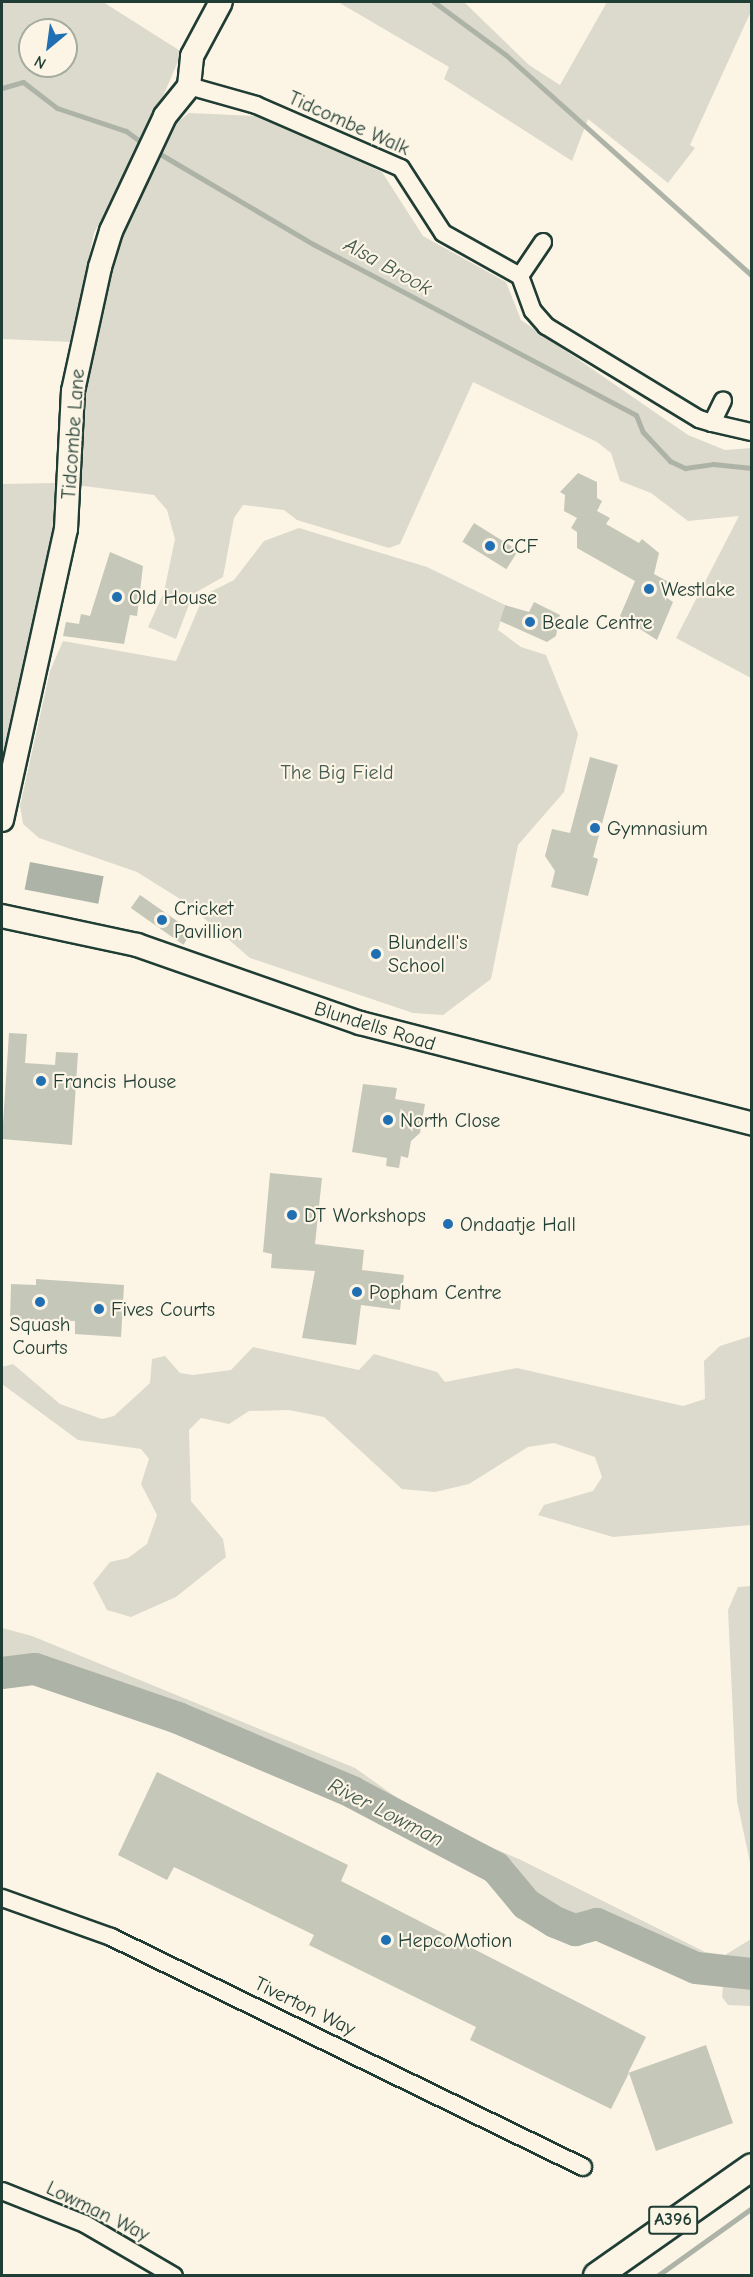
<!DOCTYPE html>
<html>
<head>
<meta charset="utf-8">
<style>
  body { margin:0 }
  #map { position:relative; width:753px; height:2277px; overflow:hidden; background:#fcf5e5; font-family:"Comic Neue",sans-serif }
  div>[style] { position:absolute }
  .green>* { inset:0; background:#dcdacc }
  .water>* { inset:0; background:#aeb3a7; transform-origin:0 0 }
  .stream>* { height:5px; margin:-2.5px; padding:0 2.5px; transform-origin:2.5px; border-radius:2.5px; background:#aeb3a7 }
  .river>* { height:32px; margin:-16px; padding:0 16px; transform-origin:16px; border-radius:16px; background:#aeb3a7 }
  .building>* { inset:0; background:#c5c7b9; transform-origin:0 0 }
  .roads { filter:drop-shadow(2px 0 #1f3d34) drop-shadow(-2px 0 #1f3d34) drop-shadow(0 2px #1f3d34) drop-shadow(0 -2px #1f3d34) }
  .street>* { height:16px; margin:-8px; padding:0 8px; transform-origin:8px; border-radius:8px; background:#fcf5e5 }
  .secondary>* { height:22px; margin:-11px; padding:0 11px; transform-origin:11px; border-radius:11px; background:#fcf5e5 }
  .primary>* { height:26px; margin:-13px; padding:0 13px; transform-origin:13px; border-radius:13px; background:#fcf5e5 }
  .dots>* { width:16px; height:16px; translate:-50% -50%; box-sizing:border-box; border:3px solid #fcf5e5; border-radius:50% }
  span { translate:-50% -50%; white-space:nowrap; text-align:center; line-height:1.15; -webkit-text-stroke:4.5px #fcf5e5; paint-order:stroke }
  .shield-label span { padding:2px 4px; background:#fcf5e5; border:2px solid; border-radius:4px; -webkit-text-stroke-width:0 }
  .shield-label { font-size:18px; color:#1f3d34; font-weight:700 }
  .street-label { font-size:20px; color:#1f3d34 }
  .poi-label { font-size:20px; color:#1f3d34 }
  .left { translate:0 -50%; text-align:left }
  .park-label { font-size:20px; color:#455c52 }
  .water-label { font-size:21px; color:#435a51; font-style:italic }
  .frame { position:absolute; inset:0; border:3px solid #1f3d34; pointer-events:none }
  .north { position:absolute; left:18px; top:18px; width:60px; height:60px; box-sizing:border-box; background:#fcf5e5; border:2px solid #a4ab9e; border-radius:50%; rotate:209deg; font-size:16px; font-weight:700; line-height:24px; text-align:center; color:#1f3d34 }
  .north::after { content:''; display:block; margin:auto; width:21px; height:27px; background:#1f6fb2; clip-path:polygon(50% 0,100% 100%,50% 72%,0 100%) }
</style>
</head>
<body>
<div id="map">
  <div class="green">
    <div style="clip-path:polygon(evenodd,2px 2px,103px 2px,182px 52px,140px 150px,94px 233px,72px 342px,2px 339px,2px 2px,30px 30px,66px 30px,66px 66px,30px 66px,30px 30px)"></div>
    <div style="clip-path:polygon(338px 2px,464px 2px,529px 65px,560px 85px,607px 2px,751px 2px,752px 9px,690px 145px,695px 148px,668px 183px,588px 119px,572px 161px,444px 79px,449px 67px)"></div>
    <div style="clip-path:polygon(189px 113px,258px 116px,382px 172px,423px 236px,506px 282px,521px 320px,688px 435px,725px 450px,751px 448px,751px 678px,676px 638px,739px 516px,688px 521px,651px 493px,620px 481px,611px 453px,597px 442px,473px 382px,400px 544px,389px 548px,297px 520px,284px 510px,243px 505px,234px 518px,223px 577px,193px 594px,176px 639px,148px 627px,164px 592px,175px 539px,167px 510px,154px 495px,76px 485px,84px 379px,124px 225px,168px 129px)"></div>
    <div style="clip-path:polygon(59px 483px,58px 530px,2px 788px,2px 484px)"></div>
    <div style="clip-path:polygon(299px 528px,427px 567px,505px 605px,498px 630px,521px 647px,546px 655px,578px 734px,564px 792px,518px 845px,491px 979px,443px 1015px,413px 1013px,250px 958px,185px 902px,137px 872px,39px 838px,23px 824px,20px 806px,50px 671px,63px 641px,176px 661px,204px 595px,234px 580px,264px 541px)"></div>
    <div style="clip-path:polygon(751px 1336px,751px 1525px,613px 1537px,538px 1515px,544px 1505px,593px 1491px,602px 1477px,595px 1457px,554px 1443px,528px 1447px,469px 1484px,435px 1492px,402px 1489px,324px 1417px,289px 1410px,249px 1411px,229px 1424px,201px 1418px,189px 1430px,191px 1501px,223px 1539px,226px 1557px,176px 1597px,131px 1617px,107px 1610px,93px 1583px,110px 1562px,128px 1558px,147px 1544px,157px 1515px,141px 1484px,149px 1459px,141px 1449px,78px 1440px,2px 1384px,2px 1367px,13px 1364px,60px 1404px,102px 1419px,114px 1416px,150px 1383px,152px 1359px,165px 1356px,180px 1373px,193px 1375px,231px 1370px,253px 1347px,359px 1370px,374px 1354px,437px 1372px,445px 1382px,517px 1368px,683px 1406px,705px 1399px,704px 1361px,720px 1346px)"></div>
    <div style="clip-path:polygon(751px 1586px,752px 1586px,751px 1867px,737px 1801px,728px 1610px,738px 1587px)"></div>
    <div style="clip-path:polygon(2px 1628px,32px 1636px,355px 1768px,430px 1821px,521px 1860px,705px 1952px,725px 1955px,751px 1939px,751px 2006px,728px 2005px,722px 1997px,725px 1967px,706px 1965px,647px 1936px,589px 1917px,572px 1920px,538px 1905px,497px 1865px,364px 1790px,148px 1700px,50px 1667px,21px 1662px,2px 1666px)"></div>
  </div>
  <div class="water">
    <div style="left:30px;top:862px;width:75px;height:28px;rotate:11deg"></div>
  </div>
  <div class="stream">
    <div style="left:434px;top:2px;width:89px;rotate:36.4deg"></div>
    <div style="left:506px;top:55px;width:331px;rotate:41.9deg"></div>
    <div style="left:2px;top:88px;width:22px;rotate:-16deg"></div>
    <div style="left:23px;top:82px;width:43px;rotate:37.4deg"></div>
    <div style="left:57px;top:108px;width:73px;rotate:18.4deg"></div>
    <div style="left:126px;top:131px;width:22px;rotate:36deg"></div>
    <div style="left:155px;top:151px;width:183px;rotate:30.5deg"></div>
    <div style="left:313px;top:244px;width:365px;rotate:27.9deg"></div>
    <div style="left:636px;top:415px;width:18px;rotate:68deg"></div>
    <div style="left:643px;top:432px;width:40px;rotate:47deg"></div>
    <div style="left:670px;top:461px;width:17px;rotate:25deg"></div>
    <div style="left:685px;top:468px;width:28px;rotate:-8deg"></div>
    <div style="left:713px;top:464px;width:39px;rotate:6deg"></div>
    <div style="left:657px;top:2276px;width:117px;rotate:-35.6deg"></div>
  </div>
  <div class="river">
    <div style="left:2px;top:1673px;width:33px;rotate:-7deg"></div>
    <div style="left:35px;top:1669px;width:151px;rotate:18.9deg"></div>
    <div style="left:178px;top:1718px;width:189px;rotate:23deg"></div>
    <div style="left:352px;top:1792px;width:163px;rotate:27.8deg"></div>
    <div style="left:496px;top:1868px;width:47px;rotate:50.2deg"></div>
    <div style="left:526px;top:1904px;width:34px;rotate:32deg"></div>
    <div style="left:555px;top:1922px;width:22px;rotate:22deg"></div>
    <div style="left:575px;top:1930px;width:23px;rotate:-15deg"></div>
    <div style="left:597px;top:1924px;width:108px;rotate:24deg"></div>
    <div style="left:696px;top:1968px;width:56px;rotate:6.1deg"></div>
  </div>
  <div class="building">
    <div style="clip-path:polygon(578px 473px,597px 482px,597px 498px,602px 501px,597px 511px,610px 518px,606px 524px,639px 543px,642px 539px,659px 553px,654px 574px,667px 581px,667px 598px,673px 602px,657px 640px,620px 616px,635px 581px,577px 548px,577px 532px,571px 528px,577px 518px,564px 511px,565px 495px,560px 492px)"></div>
    <div style="left:474px;top:523px;width:52px;height:22px;rotate:32deg"></div>
    <div style="clip-path:polygon(110px 552px,143px 566px,137px 616px,130px 615px,124px 644px,63px 636px,66px 622px,79px 624px,81px 614px,90px 616px)"></div>
    <div style="clip-path:polygon(534px 602px,560px 615px,556px 636px,547px 642px,500px 621px,505px 605px,529px 612px)"></div>
    <div style="clip-path:polygon(590px 757px,618px 765px,593px 857px,598px 859px,588px 896px,551px 887px,555px 871px,545px 856px,552px 829px,570px 833px)"></div>
    <div style="left:140px;top:895px;width:64px;height:16px;rotate:35deg"></div>
    <div style="clip-path:polygon(9px 1033px,27px 1034px,25px 1063px,55px 1065px,56px 1052px,78px 1053px,72px 1145px,2px 1139px)"></div>
    <div style="clip-path:polygon(363px 1084px,397px 1088px,395px 1099px,425px 1104px,420px 1133px,411px 1141px,408px 1158px,401px 1156px,399px 1168px,386px 1166px,387px 1158px,352px 1152px)"></div>
    <div style="clip-path:polygon(270px 1173px,322px 1178px,315px 1244px,364px 1250px,362px 1270px,404px 1275px,400px 1310px,361px 1305px,356px 1345px,302px 1338px,315px 1271px,271px 1268px,272px 1254px,263px 1252px)"></div>
    <div style="clip-path:polygon(36px 1279px,124px 1285px,121px 1337px,75px 1334px,75px 1321px,10px 1319px,11px 1284px,36px 1285px)"></div>
    <div style="clip-path:polygon(157px 1772px,348px 1865px,341px 1881px,646px 2037px,628px 2073px,706px 2045px,733px 2123px,656px 2151px,629px 2073px,611px 2109px,470px 2040px,476px 2027px,309px 1945px,314px 1935px,174px 1867px,167px 1880px,118px 1855px)"></div>
  </div>
  <div class="roads">
    <div class="street">
      <div style="left:189px;top:86px;width:70px;rotate:15.8deg"></div>
      <div style="left:256px;top:105px;width:158px;rotate:23.5deg"></div>
      <div style="left:401px;top:168px;width:77px;rotate:57.1deg"></div>
      <div style="left:443px;top:233px;width:88px;rotate:29.2deg"></div>
      <div style="left:520px;top:276px;width:37px;rotate:70deg"></div>
      <div style="left:533px;top:311px;width:20px;rotate:49deg"></div>
      <div style="left:546px;top:326px;width:179px;rotate:31.3deg"></div>
      <div style="left:699px;top:419px;width:14px;rotate:17deg"></div>
      <div style="left:712px;top:423px;width:25px;rotate:-64deg"></div>
      <div style="left:520px;top:276px;width:41px;rotate:-55.9deg"></div>
      <div style="left:712px;top:423px;width:39px;rotate:13deg"></div>
      <div style="left:2px;top:1898px;width:116px;rotate:19.7deg"></div>
      <div style="left:111px;top:1937px;width:525px;rotate:25.98deg"></div>
      <div style="left:2px;top:2191px;width:89px;rotate:21.7deg"></div>
      <div style="left:85px;top:2224px;width:103px;rotate:30.3deg"></div>
    </div>
    <div class="secondary">
      <div style="left:2px;top:820px;width:298px;rotate:-77.6deg"></div>
      <div style="left:66px;top:529px;width:138px;rotate:-87.1deg"></div>
      <div style="left:73px;top:391px;width:127px;rotate:-77.7deg"></div>
      <div style="left:100px;top:267px;width:38px;rotate:-73deg"></div>
      <div style="left:111px;top:231px;width:127px;rotate:-64.8deg"></div>
      <div style="left:165px;top:116px;width:38px;rotate:-51deg"></div>
      <div style="left:189px;top:86px;width:30px;rotate:-84deg"></div>
      <div style="left:192px;top:56px;width:61px;rotate:-61.8deg"></div>
      <div style="left:2px;top:916px;width:138px;rotate:12.1deg"></div>
      <div style="left:137px;top:945px;width:236px;rotate:19.3deg"></div>
      <div style="left:360px;top:1023px;width:405px;rotate:14.4deg"></div>
    </div>
    <div class="primary">
      <div style="left:597px;top:2276px;width:189px;rotate:-35.1deg"></div>
    </div>
  </div>
  <div class="dots">
    <div style="left:490px;top:546px;background:#1f6fb2"></div>
    <div style="left:649px;top:589px;background:#1f6fb2"></div>
    <div style="left:117px;top:597px;background:#1f6fb2"></div>
    <div style="left:530px;top:622px;background:#1f6fb2"></div>
    <div style="left:595px;top:828px;background:#1f6fb2"></div>
    <div style="left:162px;top:920px;background:#1f6fb2"></div>
    <div style="left:376px;top:954px;background:#1f6fb2"></div>
    <div style="left:41px;top:1081px;background:#1f6fb2"></div>
    <div style="left:388px;top:1120px;background:#1f6fb2"></div>
    <div style="left:292px;top:1215px;background:#1f6fb2"></div>
    <div style="left:448px;top:1224px;background:#1f6fb2"></div>
    <div style="left:357px;top:1292px;background:#1f6fb2"></div>
    <div style="left:40px;top:1302px;background:#1f6fb2"></div>
    <div style="left:99px;top:1309px;background:#1f6fb2"></div>
    <div style="left:386px;top:1940px;background:#1f6fb2"></div>
  </div>
  <div class="shield-label">
    <span style="left:673px;top:2220px">A396</span>
  </div>
  <div class="street-label">
    <span style="left:349px;top:123px;rotate:24deg">Tidcombe Walk</span>
    <span style="left:73px;top:434px;rotate:-86deg">Tidcombe Lane</span>
    <span style="left:375px;top:1026px;rotate:17deg">Blundells Road</span>
    <span style="left:305px;top:2006px;rotate:26deg">Tiverton Way</span>
    <span style="left:98px;top:2211px;rotate:26deg">Lowman Way</span>
  </div>
  <div class="poi-label">
    <span class="left" style="left:502px;top:546px">CCF</span>
    <span class="left" style="left:661px;top:589px">Westlake</span>
    <span class="left" style="left:129px;top:597px">Old House</span>
    <span class="left" style="left:542px;top:622px">Beale Centre</span>
    <span class="left" style="left:607px;top:828px">Gymnasium</span>
    <span class="left" style="left:174px;top:920px">Cricket<br>Pavillion</span>
    <span class="left" style="left:388px;top:954px">Blundell's<br>School</span>
    <span class="left" style="left:53px;top:1081px">Francis House</span>
    <span class="left" style="left:400px;top:1120px">North Close</span>
    <span class="left" style="left:304px;top:1215px">DT Workshops</span>
    <span class="left" style="left:460px;top:1224px">Ondaatje Hall</span>
    <span class="left" style="left:369px;top:1292px">Popham Centre</span>
    <span class="left" style="left:111px;top:1309px">Fives Courts</span>
    <span style="left:40px;top:1336px">Squash<br>Courts</span>
    <span class="left" style="left:398px;top:1940px">HepcoMotion</span>
  </div>
  <div class="park-label">
    <span style="left:337px;top:772px">The Big Field</span>
  </div>
  <div class="water-label">
    <span style="left:388px;top:266px;rotate:29deg">Alsa Brook</span>
    <span style="left:386px;top:1812px;rotate:27deg">River Lowman</span>
  </div>
  <div class="frame"></div>
  <div class="north">N</div>
</div>
</body>
</html>
